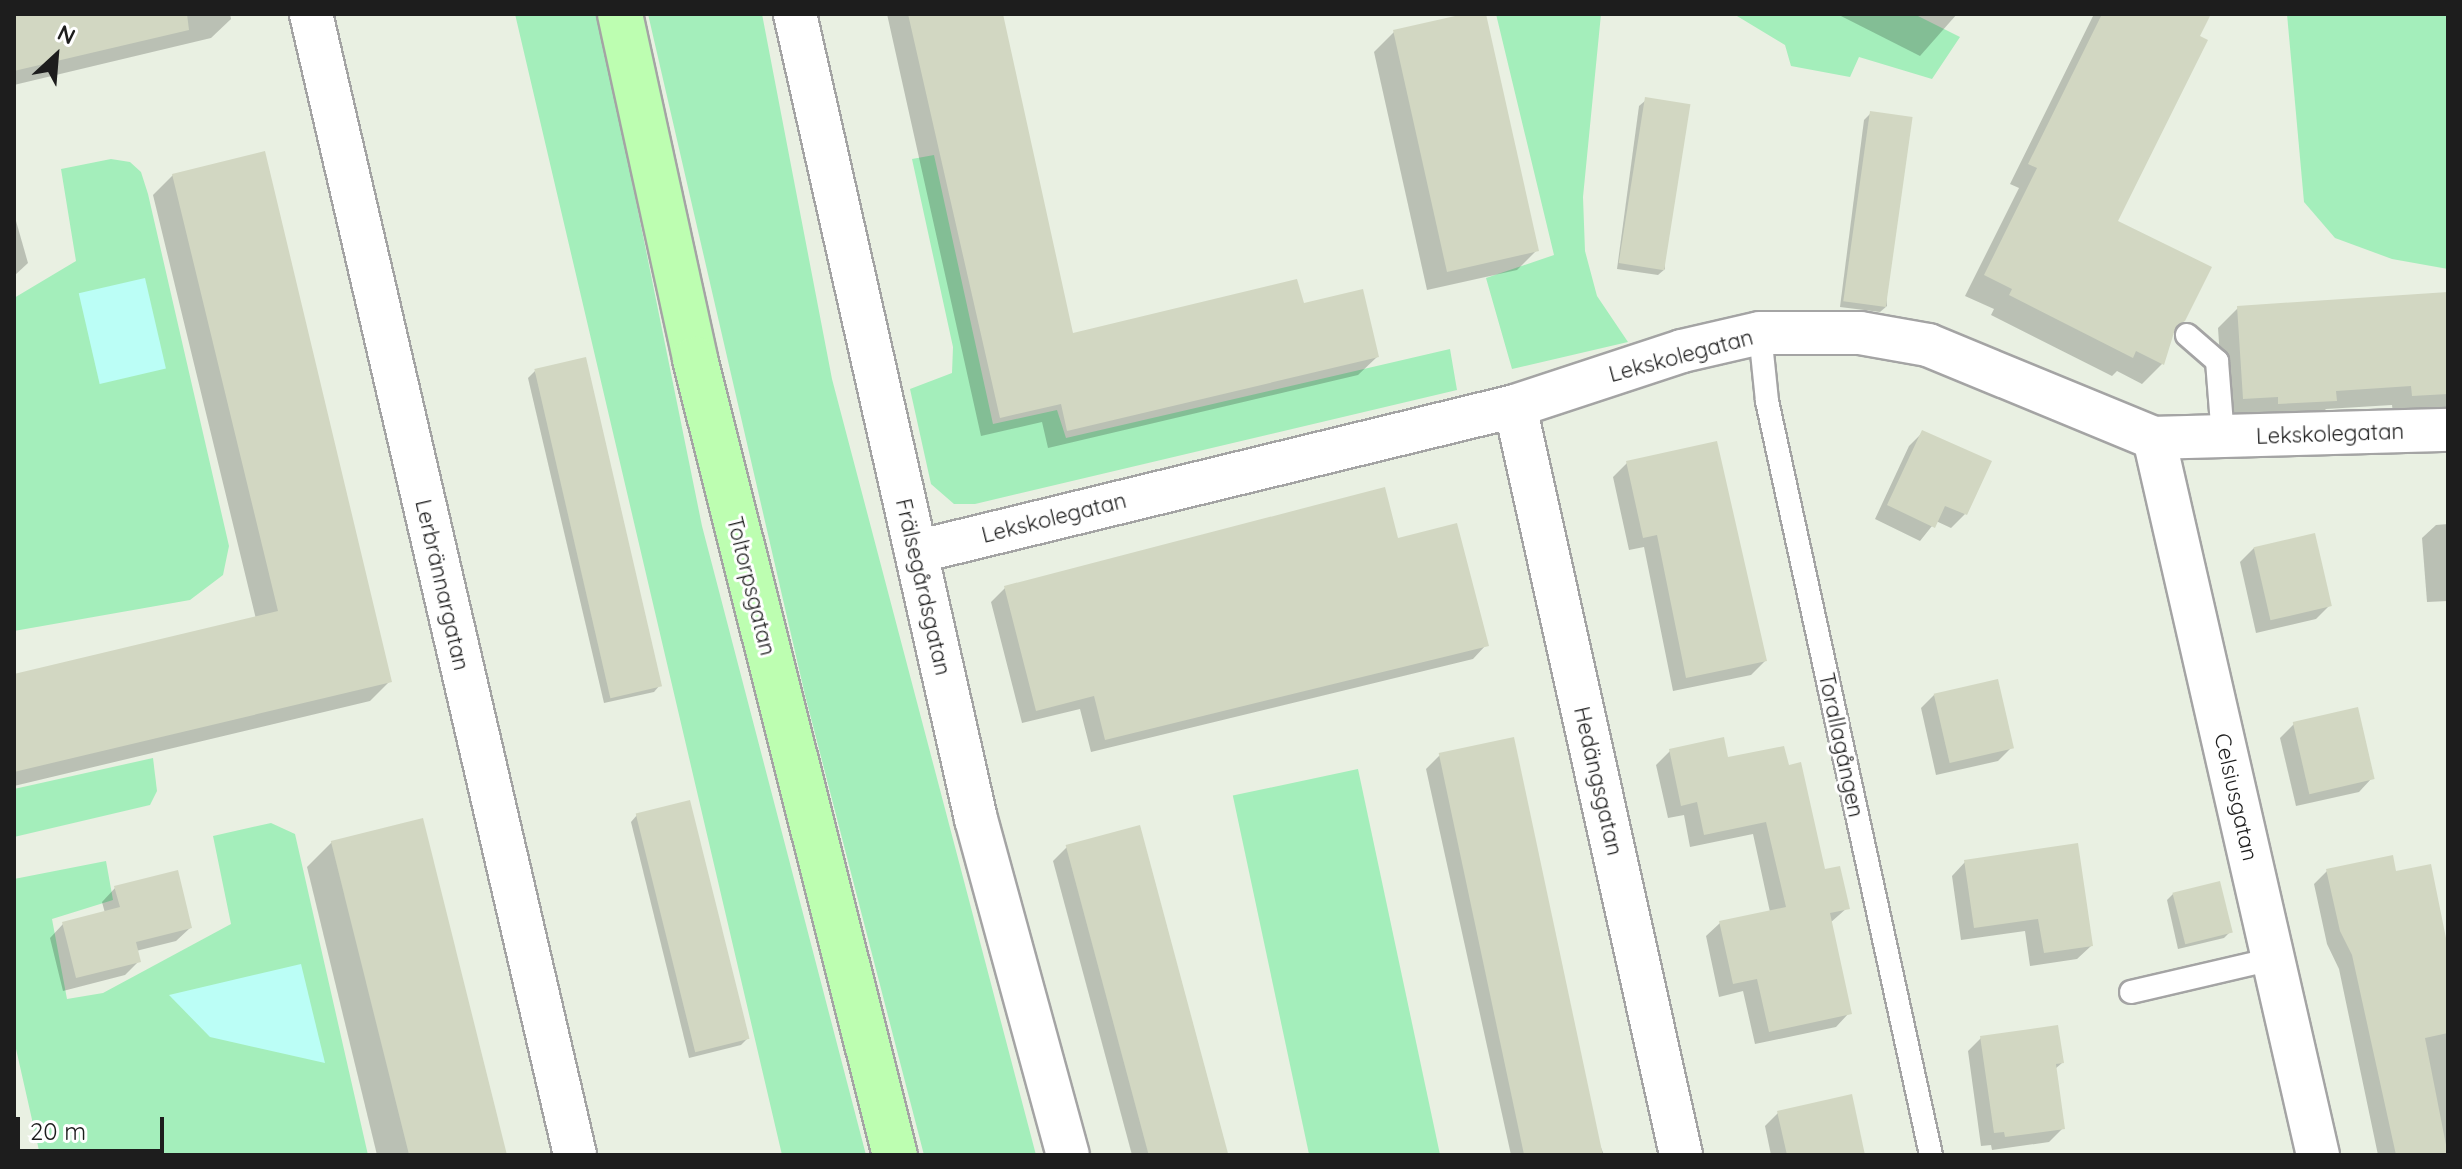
<!DOCTYPE html>
<html>
<head>
<meta charset="utf-8">
<style>
  body { margin:0 }
  #map { position:relative; width:2462px; height:1169px; overflow:hidden; background:#e9f0e2; font-family:Quicksand,sans-serif }
  div>[style] { position:absolute }
  .grass>* { inset:0; background:#a4eebb; transform-origin:0 0 }
  .park>* { inset:0; background:#bbfef6; transform-origin:0 0 }
  .shadow>* { inset:0; background:#0003 }
  .building>* { inset:0; background:#d2d7c2; transform-origin:0 0 }
  .roads { filter:drop-shadow(2px 0 #a4a4a4) drop-shadow(-2px 0 #a4a4a4) drop-shadow(0 2px #a4a4a4) drop-shadow(0 -2px #a4a4a4) }
  .lane>* { height:22px; margin:-11px; padding:0 11px; transform-origin:11px; border-radius:11px; background:#fff }
  .street>* { height:42px; margin:-21px; padding:0 21px; transform-origin:21px; border-radius:21px; background:#fff }
  .secondary>* { height:44px; margin:-22px; padding:0 22px; transform-origin:22px; border-radius:22px; background:#bdfeb1 }
  span { translate:-50% -50%; white-space:nowrap; text-align:center; line-height:1.15; -webkit-text-stroke:6px #fff; paint-order:stroke }
  .street-label { font-size:22px; color:#1d1d1d }
  .frame { position:absolute; inset:0; border:16px solid #1d1d1d; pointer-events:none }
  .north { position:absolute; left:16px; top:16px; width:80px; height:80px; -webkit-text-stroke:6px #fff; paint-order:stroke; rotate:26deg; font-size:22px; font-weight:700; line-height:32px; text-align:center; color:#1d1d1d }
  .north::after { content:''; display:block; margin:auto; width:28px; height:36px; background:#1d1d1d; clip-path:polygon(50% 0,100% 100%,50% 72%,0 100%) }
  .scale { position:absolute; left:16px; top:1117px; width:148px; height:36px; box-sizing:border-box; border:4px solid #1d1d1d; border-top:0; padding-left:10px; font-size:24px; line-height:28px; white-space:nowrap; color:#1d1d1d; -webkit-text-stroke:6px #fff; paint-order:stroke }
</style>
</head>
<body>
<div id="map">
  <div class="grass">
    <div style="clip-path:polygon(515px 14px,598px 14px,702px 526px,866px 1155px,782px 1155px)"></div>
    <div style="clip-path:polygon(648px 14px,762px 14px,832px 379px,1036px 1155px,924px 1155px,805px 695px)"></div>
    <div style="clip-path:polygon(1496px 14px,1601px 14px,1583px 197px,1585px 251px,1597px 296px,1628px 342px,1512px 369px,1486px 278px,1554px 255px)"></div>
    <div style="clip-path:polygon(1719px 14px,1914px 14px,1960px 37px,1932px 79px,1859px 57px,1850px 77px,1791px 66px,1785px 45px,1737px 16px)"></div>
    <div style="clip-path:polygon(2287px 14px,2448px 14px,2448px 269px,2392px 259px,2335px 238px,2304px 202px)"></div>
    <div style="clip-path:polygon(934px 155px,993px 424px,1057px 410px,1066px 438px,1450px 349px,1457px 390px,975px 504px,954px 504px,931px 484px,910px 389px,952px 373px,953px 347px,912px 159px)"></div>
    <div style="clip-path:polygon(111px 159px,130px 162px,141px 172px,148px 194px,229px 546px,223px 575px,190px 600px,14px 631px,14px 298px,76px 261px,61px 169px)"></div>
    <div style="clip-path:polygon(153px 758px,157px 791px,150px 805px,14px 837px,14px 789px)"></div>
    <div style="left:1358px;top:769px;width:395px;height:128px;rotate:78deg"></div>
    <div style="clip-path:polygon(271px 823px,295px 834px,368px 1155px,40px 1155px,14px 1040px,14px 879px,106px 861px,113px 900px,52px 919px,67px 999px,103px 993px,231px 924px,213px 836px)"></div>
  </div>
  <div class="park">
    <div style="left:145px;top:278px;width:93px;height:68px;rotate:77deg"></div>
    <div style="clip-path:polygon(301px 964px,325px 1063px,210px 1037px,169px 995px)"></div>
  </div>
  <div class="shadow">
    <div style="clip-path:polygon(14px 14px,230px 14px,231px 19px,211px 38px,14px 85px)"></div>
    <div style="clip-path:polygon(887px 14px,1001px 14px,1072px 336px,1302px 306px,1377px 357px,1358px 375px,1048px 448px,1042px 422px,981px 436px)"></div>
    <div style="clip-path:polygon(1473px 14px,1484px 14px,1537px 250px,1517px 270px,1427px 290px,1374px 52px,1394px 32px)"></div>
    <div style="clip-path:polygon(1837px 14px,1957px 14px,1920px 56px)"></div>
    <div style="clip-path:polygon(2094px 14px,2209px 14px,2115px 222px,2184px 320px,2172px 332px,2162px 364px,2142px 384px,2117px 371px,2112px 376px,1991px 315px,1994px 309px,1965px 296px,2019px 188px,2010px 184px)"></div>
    <div style="clip-path:polygon(1646px 100px,1665px 269px,1658px 275px,1617px 269px,1639px 106px)"></div>
    <div style="clip-path:polygon(1871px 113px,1887px 306px,1880px 312px,1840px 307px,1864px 120px)"></div>
    <div style="clip-path:polygon(173px 175px,390px 681px,370px 701px,14px 786px,14px 677px,256px 619px,153px 195px)"></div>
    <div style="clip-path:polygon(14px 214px,28px 263px,14px 276px)"></div>
    <div style="clip-path:polygon(2448px 294px,2448px 408px,2393px 414px,2392px 405px,2326px 409px,2315px 420px,2224px 418px,2218px 328px,2238px 308px)"></div>
    <div style="clip-path:polygon(535px 371px,660px 685px,654px 692px,604px 703px,528px 378px)"></div>
    <div style="clip-path:polygon(1923px 432px,1965px 514px,1951px 528px,1936px 521px,1920px 541px,1875px 519px,1909px 446px)"></div>
    <div style="clip-path:polygon(1627px 463px,1765px 661px,1751px 675px,1673px 691px,1644px 547px,1629px 550px,1613px 477px)"></div>
    <div style="clip-path:polygon(2448px 524px,2448px 601px,2427px 602px,2422px 538px,2436px 525px)"></div>
    <div style="clip-path:polygon(1397px 541px,1486px 645px,1473px 659px,1091px 752px,1080px 709px,1022px 723px,991px 602px,1005px 588px)"></div>
    <div style="clip-path:polygon(2254px 548px,2330px 605px,2316px 619px,2256px 633px,2240px 562px)"></div>
    <div style="clip-path:polygon(1935px 694px,2012px 747px,1998px 761px,1936px 775px,1921px 708px)"></div>
    <div style="clip-path:polygon(2294px 724px,2372px 778px,2359px 792px,2296px 806px,2280px 738px)"></div>
    <div style="clip-path:polygon(1670px 751px,1726px 760px,1823px 872px,1847px 908px,1830px 923px,1849px 1013px,1836px 1027px,1755px 1044px,1743px 991px,1719px 997px,1706px 936px,1720px 923px,1770px 912px,1753px 834px,1690px 847px,1684px 815px,1668px 818px,1656px 765px)"></div>
    <div style="clip-path:polygon(1440px 755px,1604px 1155px,1511px 1155px,1426px 769px)"></div>
    <div style="clip-path:polygon(637px 815px,747px 1039px,741px 1045px,689px 1058px,631px 822px)"></div>
    <div style="clip-path:polygon(332px 842px,502px 1155px,377px 1155px,307px 867px)"></div>
    <div style="clip-path:polygon(1067px 847px,1227px 1155px,1132px 1155px,1053px 861px)"></div>
    <div style="clip-path:polygon(1965px 862px,2091px 946px,2077px 959px,2030px 966px,2025px 931px,1961px 940px,1952px 876px)"></div>
    <div style="clip-path:polygon(2327px 871px,2395px 873px,2448px 994px,2448px 1155px,2378px 1155px,2339px 969px,2327px 944px,2314px 884px)"></div>
    <div style="clip-path:polygon(115px 888px,190px 928px,176px 941px,136px 951px,138px 962px,125px 975px,63px 991px,50px 938px,63px 924px,105px 913px,102px 902px)"></div>
    <div style="clip-path:polygon(2173px 894px,2231px 931px,2224px 938px,2178px 949px,2167px 900px)"></div>
    <div style="clip-path:polygon(1981px 1038px,2062px 1063px,2055px 1069px,2063px 1128px,2049px 1142px,1992px 1150px,1991px 1145px,1981px 1146px,1968px 1051px)"></div>
    <div style="clip-path:polygon(1778px 1113px,1863px 1155px,1771px 1155px,1765px 1126px)"></div>
  </div>
  <div class="building">
    <div style="clip-path:polygon(14px 14px,187px 14px,189px 30px,14px 71px)"></div>
    <div style="clip-path:polygon(908px 14px,1003px 14px,1073px 333px,1297px 279px,1304px 303px,1363px 289px,1379px 357px,1067px 431px,1061px 404px,1000px 418px)"></div>
    <div style="clip-path:polygon(1464px 14px,1486px 14px,1539px 251px,1447px 272px,1393px 30px)"></div>
    <div style="clip-path:polygon(2102px 14px,2211px 14px,2200px 36px,2208px 40px,2118px 221px,2212px 267px,2185px 321px,2176px 326px,2164px 365px,2136px 351px,2133px 358px,2009px 295px,2012px 289px,1984px 275px,2037px 168px,2028px 164px)"></div>
    <div style="left:1645px;top:97px;width:46px;height:168px;rotate:9deg"></div>
    <div style="left:1870px;top:111px;width:43px;height:192px;rotate:8deg"></div>
    <div style="clip-path:polygon(265px 151px,392px 682px,14px 772px,14px 674px,278px 611px,172px 174px)"></div>
    <div style="clip-path:polygon(2448px 292px,2448px 394px,2412px 396px,2411px 386px,2336px 391px,2337px 401px,2278px 404px,2278px 397px,2243px 399px,2237px 306px)"></div>
    <div style="left:586px;top:357px;width:338px;height:53px;rotate:77deg"></div>
    <div style="clip-path:polygon(1922px 430px,1992px 461px,1967px 515px,1945px 506px,1935px 528px,1887px 505px)"></div>
    <div style="clip-path:polygon(1717px 441px,1767px 661px,1686px 678px,1657px 535px,1643px 538px,1626px 461px)"></div>
    <div style="clip-path:polygon(1385px 487px,1398px 538px,1457px 523px,1489px 646px,1105px 740px,1094px 696px,1036px 711px,1004px 586px)"></div>
    <div style="left:2315px;top:533px;width:75px;height:63px;rotate:77deg"></div>
    <div style="left:1998px;top:679px;width:71px;height:66px;rotate:77deg"></div>
    <div style="left:2358px;top:707px;width:74px;height:67px;rotate:77deg"></div>
    <div style="left:1514px;top:737px;width:428px;height:77px;rotate:78deg"></div>
    <div style="clip-path:polygon(1724px 737px,1728px 757px,1784px 746px,1789px 765px,1801px 762px,1825px 869px,1840px 866px,1850px 909px,1830px 913px,1852px 1014px,1769px 1032px,1757px 979px,1733px 984px,1719px 921px,1786px 907px,1766px 822px,1704px 835px,1697px 802px,1681px 806px,1669px 749px)"></div>
    <div style="left:690px;top:800px;width:246px;height:56px;rotate:76deg"></div>
    <div style="left:423px;top:818px;width:347px;height:95px;rotate:76deg"></div>
    <div style="left:1140px;top:825px;width:342px;height:77px;rotate:75deg"></div>
    <div style="clip-path:polygon(2078px 843px,2093px 946px,2044px 953px,2038px 919px,1974px 928px,1964px 860px)"></div>
    <div style="clip-path:polygon(2393px 855px,2396px 871px,2431px 864px,2448px 948px,2448px 1033px,2425px 1038px,2448px 1155px,2396px 1155px,2352px 955px,2340px 931px,2326px 869px)"></div>
    <div style="clip-path:polygon(178px 870px,192px 928px,136px 942px,141px 962px,76px 978px,62px 922px,120px 907px,114px 886px)"></div>
    <div style="left:2220px;top:881px;width:53px;height:49px;rotate:76deg"></div>
    <div style="clip-path:polygon(2058px 1025px,2064px 1063px,2056px 1064px,2065px 1129px,2005px 1137px,2004px 1132px,1994px 1133px,1980px 1036px)"></div>
    <div style="clip-path:polygon(1852px 1094px,1865px 1155px,1787px 1155px,1777px 1111px)"></div>
  </div>
  <div class="roads">
    <div class="lane">
      <div style="left:1760px;top:333px;width:68px;rotate:84.1deg"></div>
      <div style="left:1767px;top:401px;width:772px;rotate:77.73deg"></div>
      <div style="left:2187px;top:335px;width:40px;rotate:41deg"></div>
      <div style="left:2217px;top:361px;width:76px;rotate:85.5deg"></div>
      <div style="left:2131px;top:992px;width:146px;rotate:-13.1deg"></div>
    </div>
    <div class="street">
      <div style="left:311px;top:14px;width:1171px;rotate:76.97deg"></div>
      <div style="left:795px;top:14px;width:825px;rotate:77.33deg"></div>
      <div style="left:976px;top:819px;width:348px;rotate:74.7deg"></div>
      <div style="left:1515px;top:406px;width:767px;rotate:77.5deg"></div>
      <div style="left:2154px;top:438px;width:736px;rotate:77.12deg"></div>
      <div style="left:916px;top:552px;width:617px;rotate:-13.7deg"></div>
      <div style="left:1515px;top:406px;width:176px;rotate:-18.2deg"></div>
      <div style="left:1682px;top:351px;width:80px;rotate:-13deg"></div>
      <div style="left:1760px;top:333px;width:100px"></div>
      <div style="left:1860px;top:333px;width:69px;rotate:10deg"></div>
      <div style="left:1928px;top:345px;width:244px;rotate:22.4deg"></div>
      <div style="left:2154px;top:438px;width:294px;rotate:-1.6deg"></div>
    </div>
    <div class="secondary">
      <div style="left:620px;top:14px;width:353px;rotate:77.7deg"></div>
      <div style="left:695px;top:359px;width:821px;rotate:75.9deg"></div>
    </div>
  </div>
  <div class="street-label">
    <span style="left:1681px;top:356px;rotate:-15deg">Lekskolegatan</span>
    <span style="left:2330px;top:434px;rotate:-2deg">Lekskolegatan</span>
    <span style="left:1054px;top:518px;rotate:-14deg">Lekskolegatan</span>
    <span style="left:442px;top:585px;rotate:77deg">Lerbrännargatan</span>
    <span style="left:751px;top:586px;rotate:76deg">Toltorpsgatan</span>
    <span style="left:923px;top:587px;rotate:77deg">Frälsegårdsgatan</span>
    <span style="left:1841px;top:745px;rotate:78deg">Torallagången</span>
    <span style="left:1598px;top:781px;rotate:77deg">Hedängsgatan</span>
    <span style="left:2236px;top:797px;rotate:77deg">Celsiusgatan</span>
  </div>
  <div class="frame"></div>
  <div class="north">N</div>
  <div class="scale">20 m</div>
</div>
</body>
</html>
